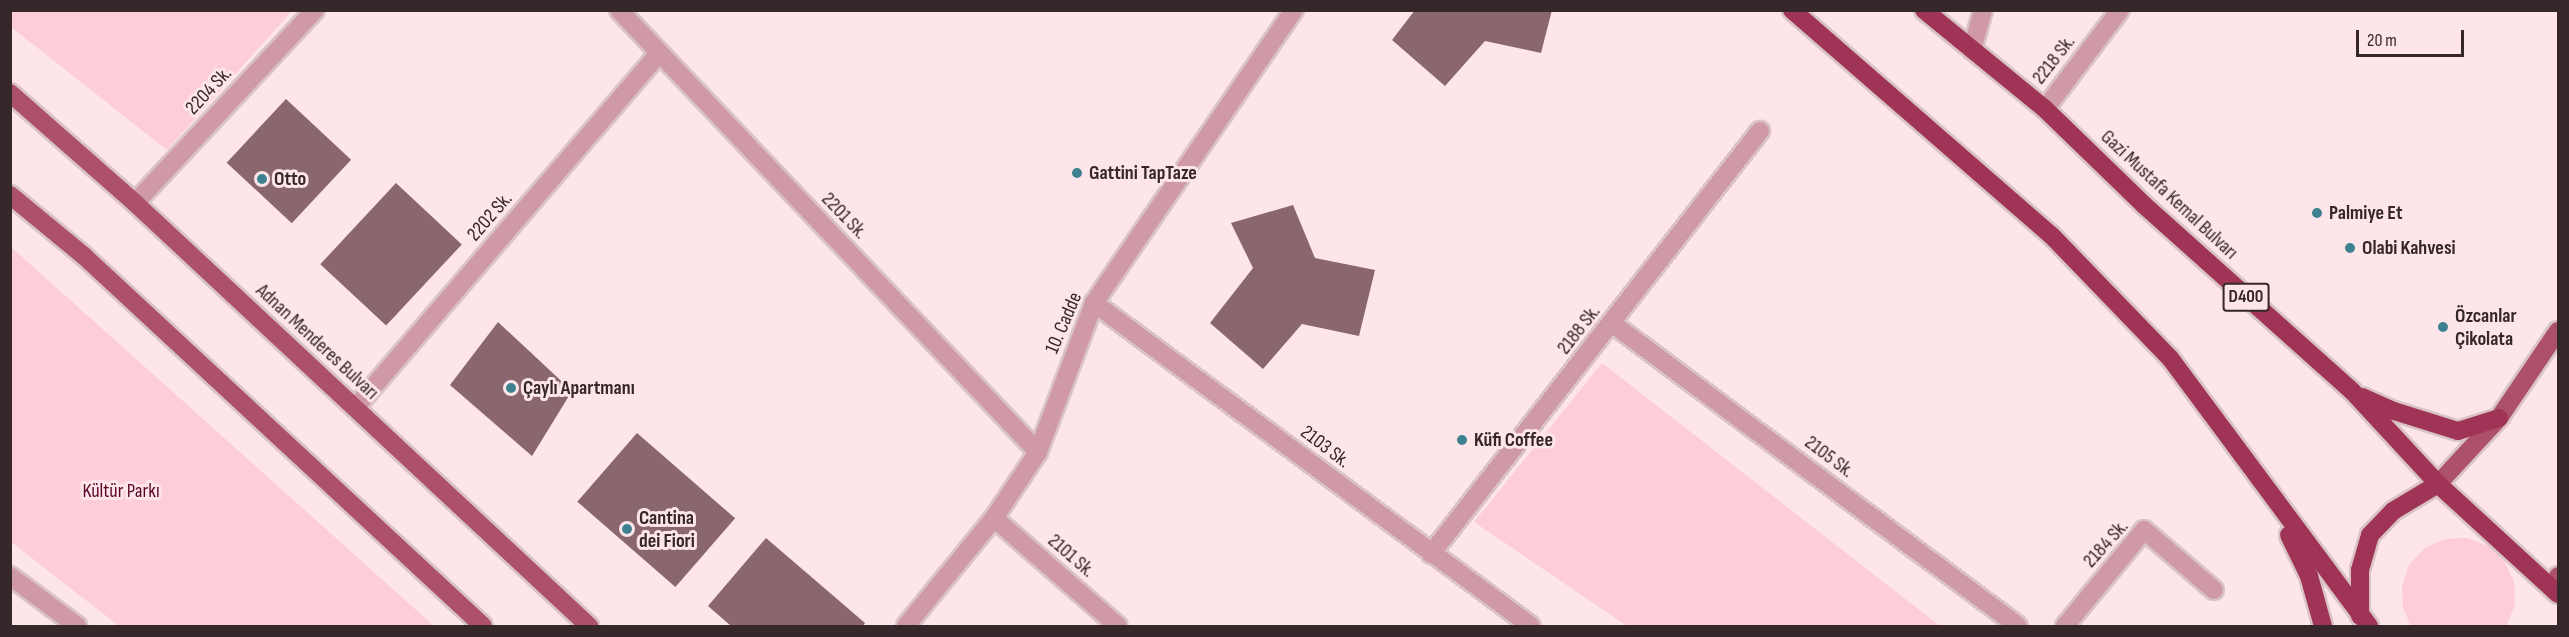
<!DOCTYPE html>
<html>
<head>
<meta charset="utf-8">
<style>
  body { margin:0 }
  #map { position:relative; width:2569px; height:637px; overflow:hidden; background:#fde5e9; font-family:"Sofia Sans Condensed",sans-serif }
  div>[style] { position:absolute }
  .green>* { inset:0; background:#fdced8 }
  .building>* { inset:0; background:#8a676e; transform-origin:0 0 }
  .roads { filter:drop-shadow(2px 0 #d9c3c7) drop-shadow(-2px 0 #d9c3c7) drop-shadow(0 2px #d9c3c7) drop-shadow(0 -2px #d9c3c7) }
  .minor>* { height:18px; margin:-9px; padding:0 9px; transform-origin:9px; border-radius:9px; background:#cf9aa6 }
  .major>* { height:18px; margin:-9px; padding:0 9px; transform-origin:9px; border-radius:9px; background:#ad516b }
  .highway>* { height:18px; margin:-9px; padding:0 9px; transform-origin:9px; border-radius:9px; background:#9f3457 }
  .dots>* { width:16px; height:16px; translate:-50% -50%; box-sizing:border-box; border:3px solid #fde5e9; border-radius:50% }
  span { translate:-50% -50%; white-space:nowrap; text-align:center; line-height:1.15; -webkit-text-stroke:6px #fde5e9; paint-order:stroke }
  .shield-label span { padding:2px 4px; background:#fde5e9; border:2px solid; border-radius:4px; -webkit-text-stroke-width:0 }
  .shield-label { font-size:18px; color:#36272b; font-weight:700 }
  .street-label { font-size:20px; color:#36272b }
  .poi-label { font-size:20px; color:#36272b; font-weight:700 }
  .left { translate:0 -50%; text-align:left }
  .park-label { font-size:20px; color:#590628 }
  .frame { position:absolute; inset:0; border:12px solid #36272b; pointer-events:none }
  .scale { position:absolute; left:2356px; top:30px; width:108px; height:27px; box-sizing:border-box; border:3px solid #36272b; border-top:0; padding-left:8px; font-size:18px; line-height:21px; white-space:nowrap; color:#36272b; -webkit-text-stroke:4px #fde5e9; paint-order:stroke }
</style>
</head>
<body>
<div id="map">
  <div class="green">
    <div style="clip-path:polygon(10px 11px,11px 10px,292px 11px,167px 150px,11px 27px)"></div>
    <div style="clip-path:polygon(10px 247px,11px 247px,434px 626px,119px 626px,11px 542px)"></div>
    <div style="clip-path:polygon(1602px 363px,1940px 626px,1627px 626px,1474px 522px)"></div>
    <div style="clip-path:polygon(2467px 538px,2488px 546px,2504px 561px,2514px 581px,2515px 604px,2507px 625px,2411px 626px,2403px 608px,2402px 586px,2409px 565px,2425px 548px,2445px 539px)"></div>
  </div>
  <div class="building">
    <div style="clip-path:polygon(1415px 10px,1552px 10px,1541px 53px,1485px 41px,1445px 86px,1392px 40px)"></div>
    <div style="left:286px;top:99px;width:89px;height:87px;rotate:43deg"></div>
    <div style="left:396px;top:183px;width:90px;height:111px;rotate:43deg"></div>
    <div style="clip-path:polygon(1293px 205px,1315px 258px,1375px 270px,1359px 336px,1302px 324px,1263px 369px,1210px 323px,1253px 268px,1231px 223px)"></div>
    <div style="clip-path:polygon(498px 322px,572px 391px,532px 456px,450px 385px)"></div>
    <div style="left:637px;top:433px;width:130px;height:91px;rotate:41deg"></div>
    <div style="clip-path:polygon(766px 538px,865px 623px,863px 626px,731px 626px,708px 606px)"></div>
  </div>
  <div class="roads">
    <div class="minor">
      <div style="left:619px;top:10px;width:609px;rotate:46.53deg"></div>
      <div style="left:1972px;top:50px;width:41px;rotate:-74.6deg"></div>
      <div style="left:2045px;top:109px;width:124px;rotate:-52.9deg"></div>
      <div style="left:135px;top:203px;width:264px;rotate:-47deg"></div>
      <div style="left:1094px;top:303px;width:543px;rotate:36.47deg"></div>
      <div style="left:1613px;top:324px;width:505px;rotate:36.71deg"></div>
      <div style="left:355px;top:408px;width:466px;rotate:-49.4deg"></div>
      <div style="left:994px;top:518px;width:164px;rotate:41.1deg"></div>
      <div style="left:1431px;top:554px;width:536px;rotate:-52.13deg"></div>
      <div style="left:10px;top:576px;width:84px;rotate:36.7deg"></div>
      <div style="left:906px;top:626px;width:139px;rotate:-50.8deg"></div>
      <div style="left:994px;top:518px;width:79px;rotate:-56.3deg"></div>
      <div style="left:1038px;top:452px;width:159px;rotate:-69.4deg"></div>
      <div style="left:1094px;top:303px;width:355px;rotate:-55.7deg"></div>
      <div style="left:2065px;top:626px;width:124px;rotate:-50.5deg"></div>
      <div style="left:2144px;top:530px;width:92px;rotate:40.6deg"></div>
    </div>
    <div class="major">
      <div style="left:10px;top:93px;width:167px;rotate:41.3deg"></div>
      <div style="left:135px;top:203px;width:621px;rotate:42.98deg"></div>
      <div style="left:10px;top:195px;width:96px;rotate:39.5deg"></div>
      <div style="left:84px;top:256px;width:544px;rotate:42.84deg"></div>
      <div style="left:2438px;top:484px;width:90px;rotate:-47.3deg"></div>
      <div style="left:2499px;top:418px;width:105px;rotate:-55.9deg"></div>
      <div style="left:2556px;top:592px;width:16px;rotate:-83deg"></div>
    </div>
    <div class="highway">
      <div style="left:1792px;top:10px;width:344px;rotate:41deg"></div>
      <div style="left:2052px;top:236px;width:170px;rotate:46deg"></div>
      <div style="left:2170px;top:358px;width:334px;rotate:53.4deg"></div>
      <div style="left:1924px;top:10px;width:156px;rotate:39.3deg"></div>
      <div style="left:2045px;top:109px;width:138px;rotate:44.1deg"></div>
      <div style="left:2144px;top:205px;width:279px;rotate:41.8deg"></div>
      <div style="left:2352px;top:391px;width:127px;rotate:47.2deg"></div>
      <div style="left:2438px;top:484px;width:163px;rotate:42.5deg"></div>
      <div style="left:2362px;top:397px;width:35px;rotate:24deg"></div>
      <div style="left:2394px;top:411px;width:67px;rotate:17.4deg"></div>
      <div style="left:2458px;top:431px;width:43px;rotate:-17.6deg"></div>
      <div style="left:2289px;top:535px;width:46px;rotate:64deg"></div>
      <div style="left:2309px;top:576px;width:52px;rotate:74.4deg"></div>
      <div style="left:2360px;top:616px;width:46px;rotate:-90deg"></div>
      <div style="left:2360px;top:570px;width:36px;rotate:-74deg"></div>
      <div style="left:2370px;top:535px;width:33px;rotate:-46deg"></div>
      <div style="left:2393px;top:511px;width:52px;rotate:-31deg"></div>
    </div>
  </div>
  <div class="dots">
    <div style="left:1077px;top:173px;background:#3e8291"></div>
    <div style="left:262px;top:179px;background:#3e8291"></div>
    <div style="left:2317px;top:213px;background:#3e8291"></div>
    <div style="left:2350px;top:248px;background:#3e8291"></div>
    <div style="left:2443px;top:327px;background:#3e8291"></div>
    <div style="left:511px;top:388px;background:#3e8291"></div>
    <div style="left:1462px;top:440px;background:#3e8291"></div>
    <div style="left:627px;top:529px;background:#3e8291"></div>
  </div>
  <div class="shield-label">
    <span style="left:2246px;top:297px">D400</span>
  </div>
  <div class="street-label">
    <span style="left:2054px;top:60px;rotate:-52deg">2218 Sk.</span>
    <span style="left:209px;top:91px;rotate:-47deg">2204 Sk.</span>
    <span style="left:2169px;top:195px;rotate:43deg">Gazi Mustafa Kemal Bulvarı</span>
    <span style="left:844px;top:216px;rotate:46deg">2201 Sk.</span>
    <span style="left:490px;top:217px;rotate:-49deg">2202 Sk.</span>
    <span style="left:1064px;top:323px;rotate:-67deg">10. Cadde</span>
    <span style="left:1579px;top:330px;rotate:-52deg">2188 Sk.</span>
    <span style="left:317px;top:342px;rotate:43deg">Adnan Menderes Bulvarı</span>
    <span style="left:1325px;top:447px;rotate:37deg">2103 Sk.</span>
    <span style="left:1829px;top:457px;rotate:37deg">2105 Sk.</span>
    <span style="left:2106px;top:544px;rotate:-48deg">2184 Sk.</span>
    <span style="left:1071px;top:556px;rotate:41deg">2101 Sk.</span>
  </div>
  <div class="poi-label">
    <span class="left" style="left:1089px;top:173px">Gattini TapTaze</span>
    <span class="left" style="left:274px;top:179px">Otto</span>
    <span class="left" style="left:2329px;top:213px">Palmiye Et</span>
    <span class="left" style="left:2362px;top:248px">Olabi Kahvesi</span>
    <span class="left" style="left:2455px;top:328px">Özcanlar<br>Çikolata</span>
    <span class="left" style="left:523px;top:388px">Çaylı Apartmanı</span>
    <span class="left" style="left:1474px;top:440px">Küfi Coffee</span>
    <span class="left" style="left:639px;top:530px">Cantina<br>dei Fiori</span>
  </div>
  <div class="park-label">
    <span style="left:121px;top:491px">Kültür Parkı</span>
  </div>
  <div class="frame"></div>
  <div class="scale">20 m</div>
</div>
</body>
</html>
